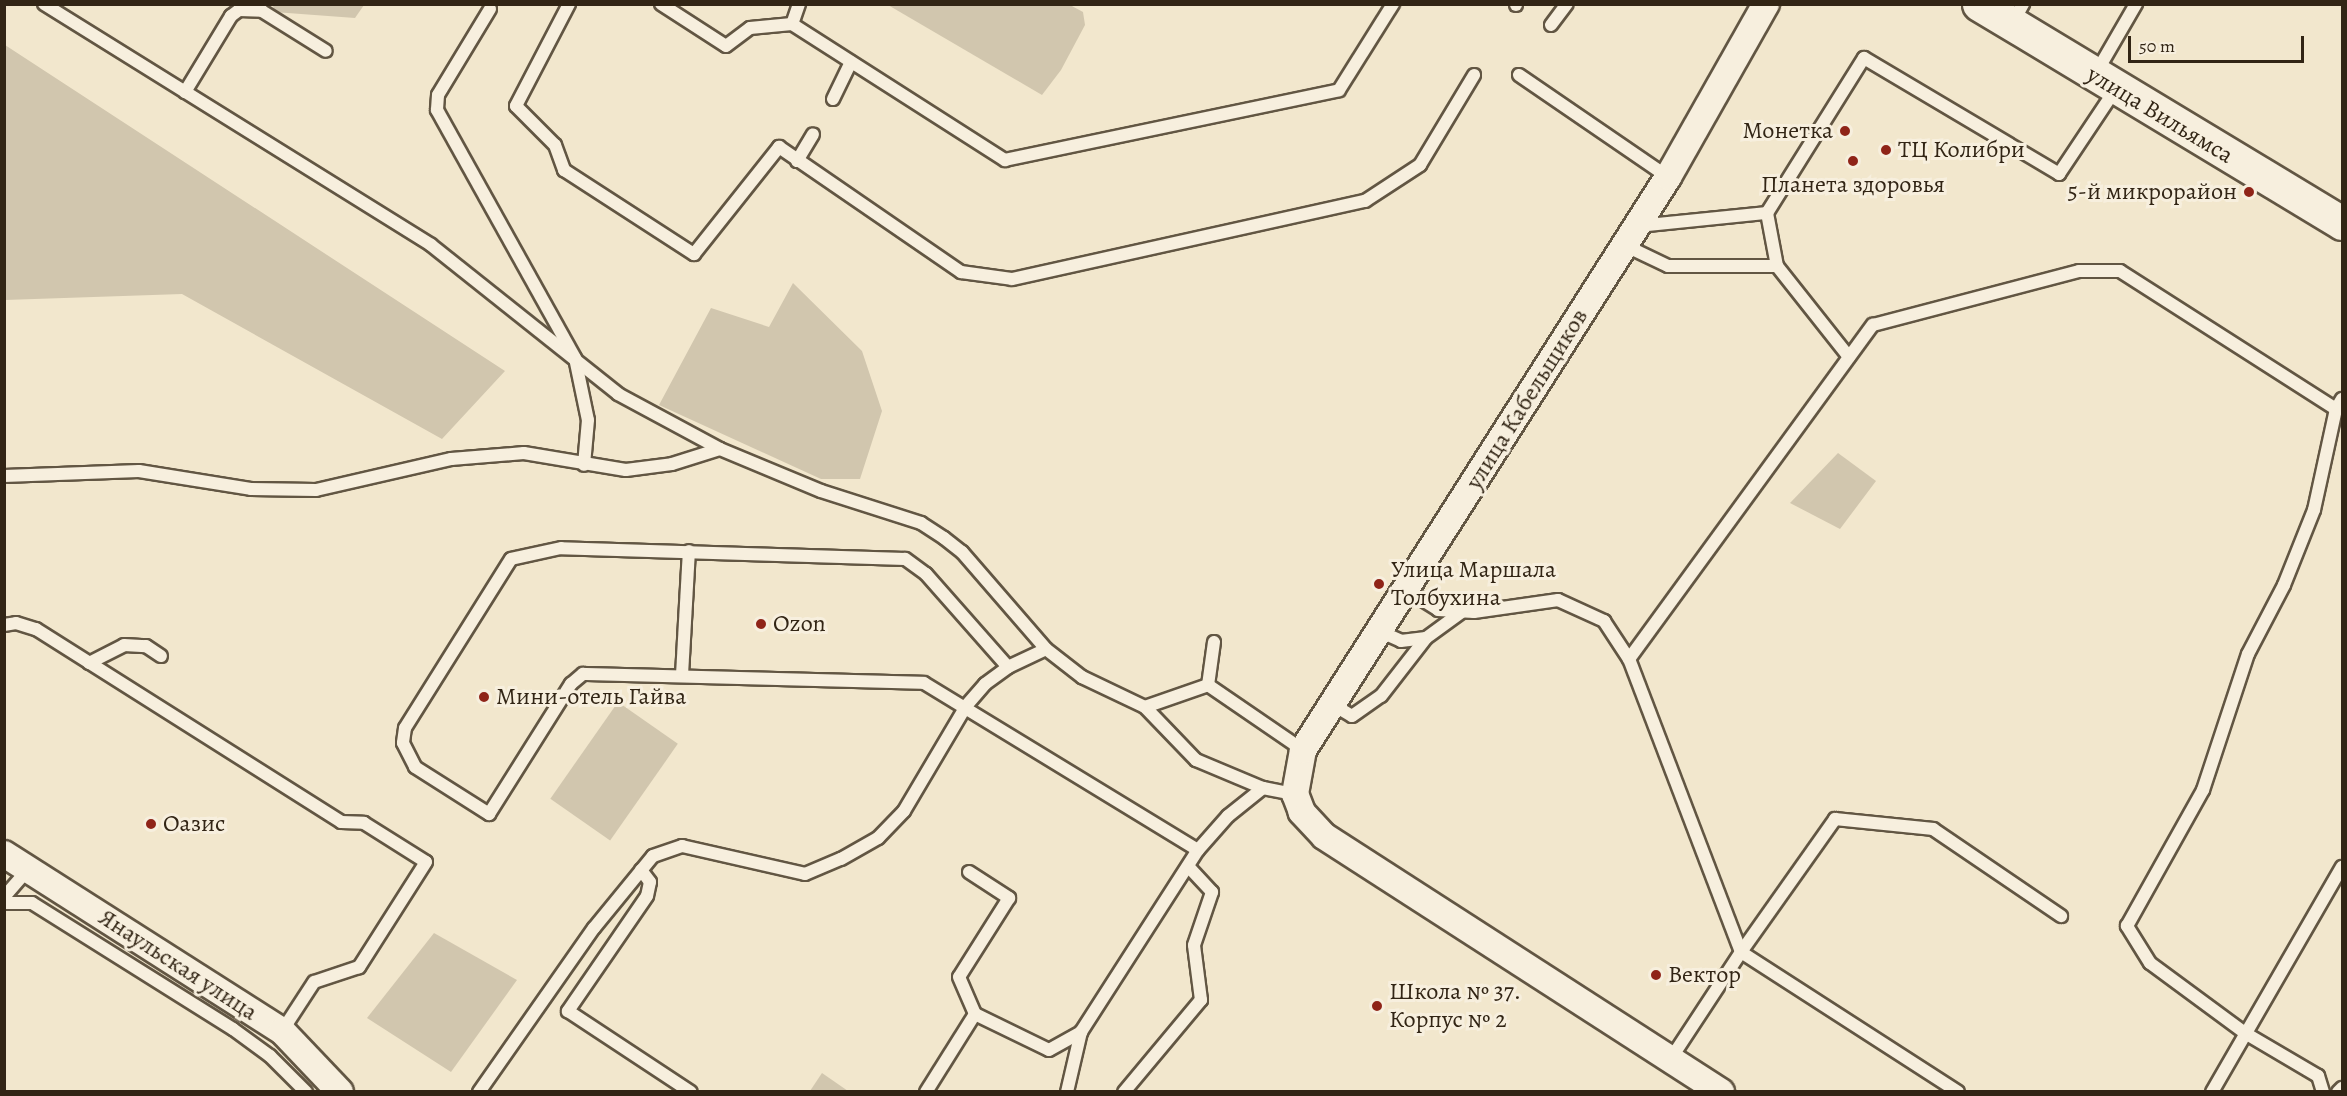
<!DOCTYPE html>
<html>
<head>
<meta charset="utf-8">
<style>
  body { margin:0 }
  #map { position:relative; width:2347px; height:1096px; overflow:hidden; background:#f2e7cd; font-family:Alegreya,serif }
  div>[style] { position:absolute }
  .green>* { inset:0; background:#d1c6ae; transform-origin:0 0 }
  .roads { filter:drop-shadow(2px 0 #625643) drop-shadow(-2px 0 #625643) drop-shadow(0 2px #625643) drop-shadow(0 -2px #625643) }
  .lane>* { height:12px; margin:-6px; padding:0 6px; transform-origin:6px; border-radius:6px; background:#f7efde }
  .street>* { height:26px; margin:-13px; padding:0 13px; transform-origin:13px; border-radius:13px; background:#f7efde }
  .secondary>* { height:33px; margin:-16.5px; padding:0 16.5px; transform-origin:16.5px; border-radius:16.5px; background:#f7efde }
  .dots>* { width:16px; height:16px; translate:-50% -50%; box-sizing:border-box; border:3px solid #f7efde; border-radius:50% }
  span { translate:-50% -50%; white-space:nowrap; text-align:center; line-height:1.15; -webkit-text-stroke:6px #f7efde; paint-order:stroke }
  .street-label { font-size:24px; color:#322515 }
  .poi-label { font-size:24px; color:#322515 }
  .right { translate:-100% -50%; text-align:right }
  .left { translate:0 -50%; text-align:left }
  .frame { position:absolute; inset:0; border:6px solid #322515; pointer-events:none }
  .scale { position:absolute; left:2128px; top:36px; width:176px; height:27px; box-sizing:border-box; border:3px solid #322515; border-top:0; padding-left:8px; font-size:18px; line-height:21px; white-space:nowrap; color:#322515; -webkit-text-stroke:4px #f7efde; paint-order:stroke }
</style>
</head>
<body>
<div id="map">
  <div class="green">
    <div style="clip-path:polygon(273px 5px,364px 5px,355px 18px,274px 12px)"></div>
    <div style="clip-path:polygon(888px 5px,1070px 5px,1083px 12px,1085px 25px,1061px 70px,1042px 95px)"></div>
    <div style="clip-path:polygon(4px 45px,5px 45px,505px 371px,442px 439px,182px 294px,5px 300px)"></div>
    <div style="clip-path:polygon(793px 283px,862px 351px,882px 411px,860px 479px,821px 479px,659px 405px,711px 308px,769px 327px)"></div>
    <div style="clip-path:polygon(1838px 453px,1876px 481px,1840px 529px,1790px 503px)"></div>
    <div style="left:618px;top:702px;width:73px;height:118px;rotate:35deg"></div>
    <div style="clip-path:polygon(434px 933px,517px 980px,451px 1072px,367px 1018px)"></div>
    <div style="clip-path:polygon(822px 1073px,848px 1091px,810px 1091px)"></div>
  </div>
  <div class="roads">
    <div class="lane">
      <div style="left:44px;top:4px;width:456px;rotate:31.9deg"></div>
      <div style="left:431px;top:245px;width:239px;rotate:38.5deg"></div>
      <div style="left:618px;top:394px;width:116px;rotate:28.3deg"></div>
      <div style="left:720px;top:449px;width:109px;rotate:22.6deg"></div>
      <div style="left:821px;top:491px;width:105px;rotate:17.7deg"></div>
      <div style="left:921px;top:523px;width:27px;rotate:33deg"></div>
      <div style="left:944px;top:538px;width:23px;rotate:38deg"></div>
      <div style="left:962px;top:552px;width:128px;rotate:49.1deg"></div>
      <div style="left:1046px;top:649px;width:46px;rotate:37.9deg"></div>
      <div style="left:1082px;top:677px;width:70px;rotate:25.5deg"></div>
      <div style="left:1145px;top:707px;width:74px;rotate:46.1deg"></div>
      <div style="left:1196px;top:760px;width:73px;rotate:22.7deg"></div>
      <div style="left:569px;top:4px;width:115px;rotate:117.5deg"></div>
      <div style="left:516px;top:106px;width:55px;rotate:45deg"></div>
      <div style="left:555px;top:145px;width:27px;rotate:70deg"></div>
      <div style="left:564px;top:170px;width:155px;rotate:32.9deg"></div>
      <div style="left:694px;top:254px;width:137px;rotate:-51.5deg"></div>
      <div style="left:779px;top:147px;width:221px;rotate:34.5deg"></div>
      <div style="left:961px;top:272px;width:51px;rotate:7.8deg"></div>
      <div style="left:1012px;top:279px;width:362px;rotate:-12.5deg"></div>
      <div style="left:1365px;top:201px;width:66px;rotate:-33.2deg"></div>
      <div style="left:1420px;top:165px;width:105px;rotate:-59deg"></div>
      <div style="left:661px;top:4px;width:77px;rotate:32.9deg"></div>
      <div style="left:726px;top:46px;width:30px;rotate:-37deg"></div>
      <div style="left:750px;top:28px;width:42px;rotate:-5.4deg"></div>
      <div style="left:799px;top:4px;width:21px;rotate:109deg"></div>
      <div style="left:792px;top:24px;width:253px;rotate:32.6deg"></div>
      <div style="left:1005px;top:160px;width:341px;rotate:-11.8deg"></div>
      <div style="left:1339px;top:90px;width:102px;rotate:-57.9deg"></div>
      <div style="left:1516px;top:4px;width:1px;rotate:90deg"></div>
      <div style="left:490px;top:9px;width:100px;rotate:121.2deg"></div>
      <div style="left:438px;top:95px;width:15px;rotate:94deg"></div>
      <div style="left:437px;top:110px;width:284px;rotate:60.9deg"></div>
      <div style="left:575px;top:358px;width:63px;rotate:78.2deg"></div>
      <div style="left:588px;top:420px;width:45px;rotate:95.1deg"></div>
      <div style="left:2012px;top:24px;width:23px;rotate:-61deg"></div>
      <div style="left:1551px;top:25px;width:26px;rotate:-53deg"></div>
      <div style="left:2096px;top:73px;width:80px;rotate:-59.9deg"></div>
      <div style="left:1519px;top:75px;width:181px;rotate:34.4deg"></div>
      <div style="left:185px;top:92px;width:89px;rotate:-58.8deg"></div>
      <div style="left:231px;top:16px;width:10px;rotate:-37deg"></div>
      <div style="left:239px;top:10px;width:23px;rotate:2deg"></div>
      <div style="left:262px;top:11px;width:75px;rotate:32deg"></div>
      <div style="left:833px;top:99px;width:41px;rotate:-64.1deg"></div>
      <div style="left:797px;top:161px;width:31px;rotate:-59deg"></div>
      <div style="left:1767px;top:213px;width:54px;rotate:79.3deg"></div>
      <div style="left:1777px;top:266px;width:116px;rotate:51.6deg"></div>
      <div style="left:1638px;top:226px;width:130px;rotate:-5.8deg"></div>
      <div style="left:1767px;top:213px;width:183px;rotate:-58deg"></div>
      <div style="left:1864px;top:58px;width:227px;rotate:30.7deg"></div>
      <div style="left:2059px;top:174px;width:101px;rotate:-56.3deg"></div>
      <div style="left:1624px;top:245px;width:49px;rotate:25.5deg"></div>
      <div style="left:1668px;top:266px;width:109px"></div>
      <div style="left:4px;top:476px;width:135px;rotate:-2.1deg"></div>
      <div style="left:139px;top:471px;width:113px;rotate:9.1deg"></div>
      <div style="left:251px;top:489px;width:65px;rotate:0.9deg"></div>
      <div style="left:316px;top:490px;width:139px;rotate:-12.9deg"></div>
      <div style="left:451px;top:459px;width:73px;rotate:-4.7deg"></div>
      <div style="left:524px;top:453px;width:103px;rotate:9.5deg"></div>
      <div style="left:626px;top:470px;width:46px;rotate:-7.4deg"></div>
      <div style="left:672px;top:464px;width:50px;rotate:-17.4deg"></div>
      <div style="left:1405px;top:589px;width:39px;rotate:32deg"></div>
      <div style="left:1438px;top:610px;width:36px;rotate:3deg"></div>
      <div style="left:1474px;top:612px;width:85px;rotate:-8.1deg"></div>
      <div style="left:1558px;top:600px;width:51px;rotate:24.5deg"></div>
      <div style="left:1604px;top:621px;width:45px;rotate:56.7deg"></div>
      <div style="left:4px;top:625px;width:12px;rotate:-9deg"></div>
      <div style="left:16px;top:623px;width:21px;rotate:17deg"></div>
      <div style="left:36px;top:629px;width:361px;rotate:32.3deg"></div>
      <div style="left:341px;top:822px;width:23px;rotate:2deg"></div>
      <div style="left:364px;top:823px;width:73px;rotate:32.2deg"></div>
      <div style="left:426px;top:862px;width:125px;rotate:122.5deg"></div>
      <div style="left:359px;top:967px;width:47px;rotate:161.6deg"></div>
      <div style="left:314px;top:982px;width:59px;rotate:123.1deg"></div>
      <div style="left:1379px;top:631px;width:24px;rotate:24deg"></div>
      <div style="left:1401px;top:641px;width:25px;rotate:-7deg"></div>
      <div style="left:1426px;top:638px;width:46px;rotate:-36.1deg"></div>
      <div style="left:1214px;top:642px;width:43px;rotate:97.9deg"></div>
      <div style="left:1208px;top:685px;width:115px;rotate:34.4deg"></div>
      <div style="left:89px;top:663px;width:39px;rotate:-27deg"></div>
      <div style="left:124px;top:645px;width:22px;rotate:3deg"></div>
      <div style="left:146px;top:646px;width:18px;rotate:34deg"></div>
      <div style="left:1008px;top:667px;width:124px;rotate:-131.4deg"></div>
      <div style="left:926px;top:574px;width:26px;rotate:-144deg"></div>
      <div style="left:905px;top:559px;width:344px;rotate:-178.2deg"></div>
      <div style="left:561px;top:548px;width:51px;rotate:167.6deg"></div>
      <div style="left:511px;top:559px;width:199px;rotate:122.1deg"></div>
      <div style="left:405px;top:728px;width:15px;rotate:98deg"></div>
      <div style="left:403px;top:743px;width:27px;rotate:63deg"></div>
      <div style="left:415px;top:767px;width:88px;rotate:32.4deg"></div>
      <div style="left:489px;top:814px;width:154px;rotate:-57.8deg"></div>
      <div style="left:571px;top:684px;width:16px;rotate:-40deg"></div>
      <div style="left:583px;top:674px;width:341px;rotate:1.5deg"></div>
      <div style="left:924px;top:683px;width:321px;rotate:31.4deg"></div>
      <div style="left:682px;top:675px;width:124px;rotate:-86.8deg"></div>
      <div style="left:1332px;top:704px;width:23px;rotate:31deg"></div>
      <div style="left:1352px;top:716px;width:35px;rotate:-35deg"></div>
      <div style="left:1381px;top:696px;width:73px;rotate:-52.2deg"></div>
      <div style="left:1145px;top:707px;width:67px;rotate:-19.2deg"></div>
      <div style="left:641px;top:870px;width:15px;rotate:53deg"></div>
      <div style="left:650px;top:882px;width:14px;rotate:102deg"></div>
      <div style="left:647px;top:896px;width:140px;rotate:124.5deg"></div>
      <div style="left:568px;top:1011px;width:147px;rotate:33.4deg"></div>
      <div style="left:969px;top:872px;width:48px;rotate:33deg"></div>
      <div style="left:1009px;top:898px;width:93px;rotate:122.3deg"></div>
      <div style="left:959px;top:977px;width:40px;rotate:66.6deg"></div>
      <div style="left:4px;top:897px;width:37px;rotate:-49deg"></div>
      <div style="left:4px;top:903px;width:28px"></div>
      <div style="left:32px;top:903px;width:237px;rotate:32.1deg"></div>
      <div style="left:233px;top:1029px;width:46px;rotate:36.1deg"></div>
      <div style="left:270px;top:1056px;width:51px;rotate:45deg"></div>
      <div style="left:1741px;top:952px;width:314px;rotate:-110.9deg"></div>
      <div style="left:1629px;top:659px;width:414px;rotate:-53.9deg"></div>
      <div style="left:1873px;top:325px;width:213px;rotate:-14.7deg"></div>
      <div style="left:2079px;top:271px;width:41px"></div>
      <div style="left:2120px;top:271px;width:256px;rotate:32.6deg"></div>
      <div style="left:2336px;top:409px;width:12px;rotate:-59deg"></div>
      <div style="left:1741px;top:952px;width:163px;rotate:-54.7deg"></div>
      <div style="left:1835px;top:819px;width:99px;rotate:5.8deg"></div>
      <div style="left:1933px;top:829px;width:155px;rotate:34.2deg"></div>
      <div style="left:1670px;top:1060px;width:129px;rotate:-56.7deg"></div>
      <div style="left:1741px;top:952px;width:258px;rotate:32.8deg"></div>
      <div style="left:479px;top:1092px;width:200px;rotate:-55deg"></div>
      <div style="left:594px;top:928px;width:93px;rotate:-50.7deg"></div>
      <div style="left:653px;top:856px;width:31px;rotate:-19deg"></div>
      <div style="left:682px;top:846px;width:126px;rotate:12.8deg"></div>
      <div style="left:805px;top:874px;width:39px;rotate:-23deg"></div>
      <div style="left:841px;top:859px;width:43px;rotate:-29.6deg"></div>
      <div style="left:878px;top:838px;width:37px;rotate:-46deg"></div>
      <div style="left:904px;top:811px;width:122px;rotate:-59.4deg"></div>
      <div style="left:966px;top:706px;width:29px;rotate:-49deg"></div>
      <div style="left:985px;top:684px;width:29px;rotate:-36deg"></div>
      <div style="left:1008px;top:667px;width:42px;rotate:-25.3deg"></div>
      <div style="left:926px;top:1092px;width:92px;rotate:-57.9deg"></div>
      <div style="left:975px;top:1014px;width:82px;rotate:25.9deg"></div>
      <div style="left:1049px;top:1050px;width:37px;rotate:-29deg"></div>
      <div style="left:1067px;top:1092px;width:62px;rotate:-76.9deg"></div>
      <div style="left:1081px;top:1032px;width:216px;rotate:-57.3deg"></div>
      <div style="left:1198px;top:850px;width:45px;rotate:-48.6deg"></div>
      <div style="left:1228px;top:816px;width:45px;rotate:-38.7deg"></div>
      <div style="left:1263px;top:788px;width:33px;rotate:11deg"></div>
      <div style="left:1124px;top:1092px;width:120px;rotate:-50.1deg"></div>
      <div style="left:1201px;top:1000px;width:55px;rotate:-97.3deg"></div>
      <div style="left:1194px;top:945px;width:56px;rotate:-71.2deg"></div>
      <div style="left:1212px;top:892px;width:35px;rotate:-133deg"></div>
      <div style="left:2212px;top:1092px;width:260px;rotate:-60deg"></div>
      <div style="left:2323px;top:1092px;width:17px;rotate:-107deg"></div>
      <div style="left:2318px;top:1076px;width:85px;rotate:-149.5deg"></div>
      <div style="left:2245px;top:1033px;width:118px;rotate:-143.6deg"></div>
      <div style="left:2150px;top:963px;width:44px;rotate:-121.9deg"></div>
      <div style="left:2127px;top:926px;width:156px;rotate:-60.8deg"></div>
      <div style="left:2203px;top:790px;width:143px;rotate:-71.7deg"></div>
      <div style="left:2248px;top:654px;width:78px;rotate:-62.4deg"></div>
      <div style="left:2284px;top:585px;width:81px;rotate:-68.2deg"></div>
      <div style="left:2314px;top:510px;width:103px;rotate:-77.7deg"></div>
      <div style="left:2338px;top:1092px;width:6px;rotate:-45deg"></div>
    </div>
    <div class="street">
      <div style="left:4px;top:854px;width:330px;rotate:32.5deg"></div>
      <div style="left:282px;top:1031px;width:84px;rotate:46.4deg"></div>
      <div style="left:1721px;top:1092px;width:472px;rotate:-147.2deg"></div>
      <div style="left:1324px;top:836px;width:33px;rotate:-133deg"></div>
      <div style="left:1302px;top:812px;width:19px;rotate:-111deg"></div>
      <div style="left:1295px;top:794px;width:45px;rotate:-79.7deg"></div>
      <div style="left:1303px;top:750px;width:679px;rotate:-57.5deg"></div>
      <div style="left:1668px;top:177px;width:199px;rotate:-60.5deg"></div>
    </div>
    <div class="secondary">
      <div style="left:1979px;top:4px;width:424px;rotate:31.1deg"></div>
    </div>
  </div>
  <div class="dots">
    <div style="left:1845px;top:131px;background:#8f2418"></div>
    <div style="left:1886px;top:150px;background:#8f2418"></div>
    <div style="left:1853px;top:161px;background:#8f2418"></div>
    <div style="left:2249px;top:192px;background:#8f2418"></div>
    <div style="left:1379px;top:584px;background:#8f2418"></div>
    <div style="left:761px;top:624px;background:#8f2418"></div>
    <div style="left:484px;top:697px;background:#8f2418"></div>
    <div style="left:151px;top:824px;background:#8f2418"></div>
    <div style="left:1656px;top:975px;background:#8f2418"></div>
    <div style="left:1377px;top:1006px;background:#8f2418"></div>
  </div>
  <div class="street-label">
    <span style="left:2160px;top:115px;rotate:31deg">улица Вильямса</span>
    <span style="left:1527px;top:399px;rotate:-58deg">улица Кабельщиков</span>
    <span style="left:178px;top:965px;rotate:33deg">Янаульская улица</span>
  </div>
  <div class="poi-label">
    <span class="right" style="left:1833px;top:131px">Монетка</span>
    <span class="left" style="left:1898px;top:150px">ТЦ Колибри</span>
    <span style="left:1853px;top:185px">Планета здоровья</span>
    <span class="right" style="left:2237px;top:192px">5-й микрорайон</span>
    <span class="left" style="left:1391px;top:584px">Улица Маршала<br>Толбухина</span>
    <span class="left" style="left:773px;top:624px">Ozon</span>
    <span class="left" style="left:496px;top:697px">Мини-отель Гайва</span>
    <span class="left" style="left:163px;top:824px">Оазис</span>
    <span class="left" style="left:1668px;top:975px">Вектор</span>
    <span class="left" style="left:1389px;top:1006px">Школа № 37.<br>Корпус № 2</span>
  </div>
  <div class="frame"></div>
  <div class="scale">50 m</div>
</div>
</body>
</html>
